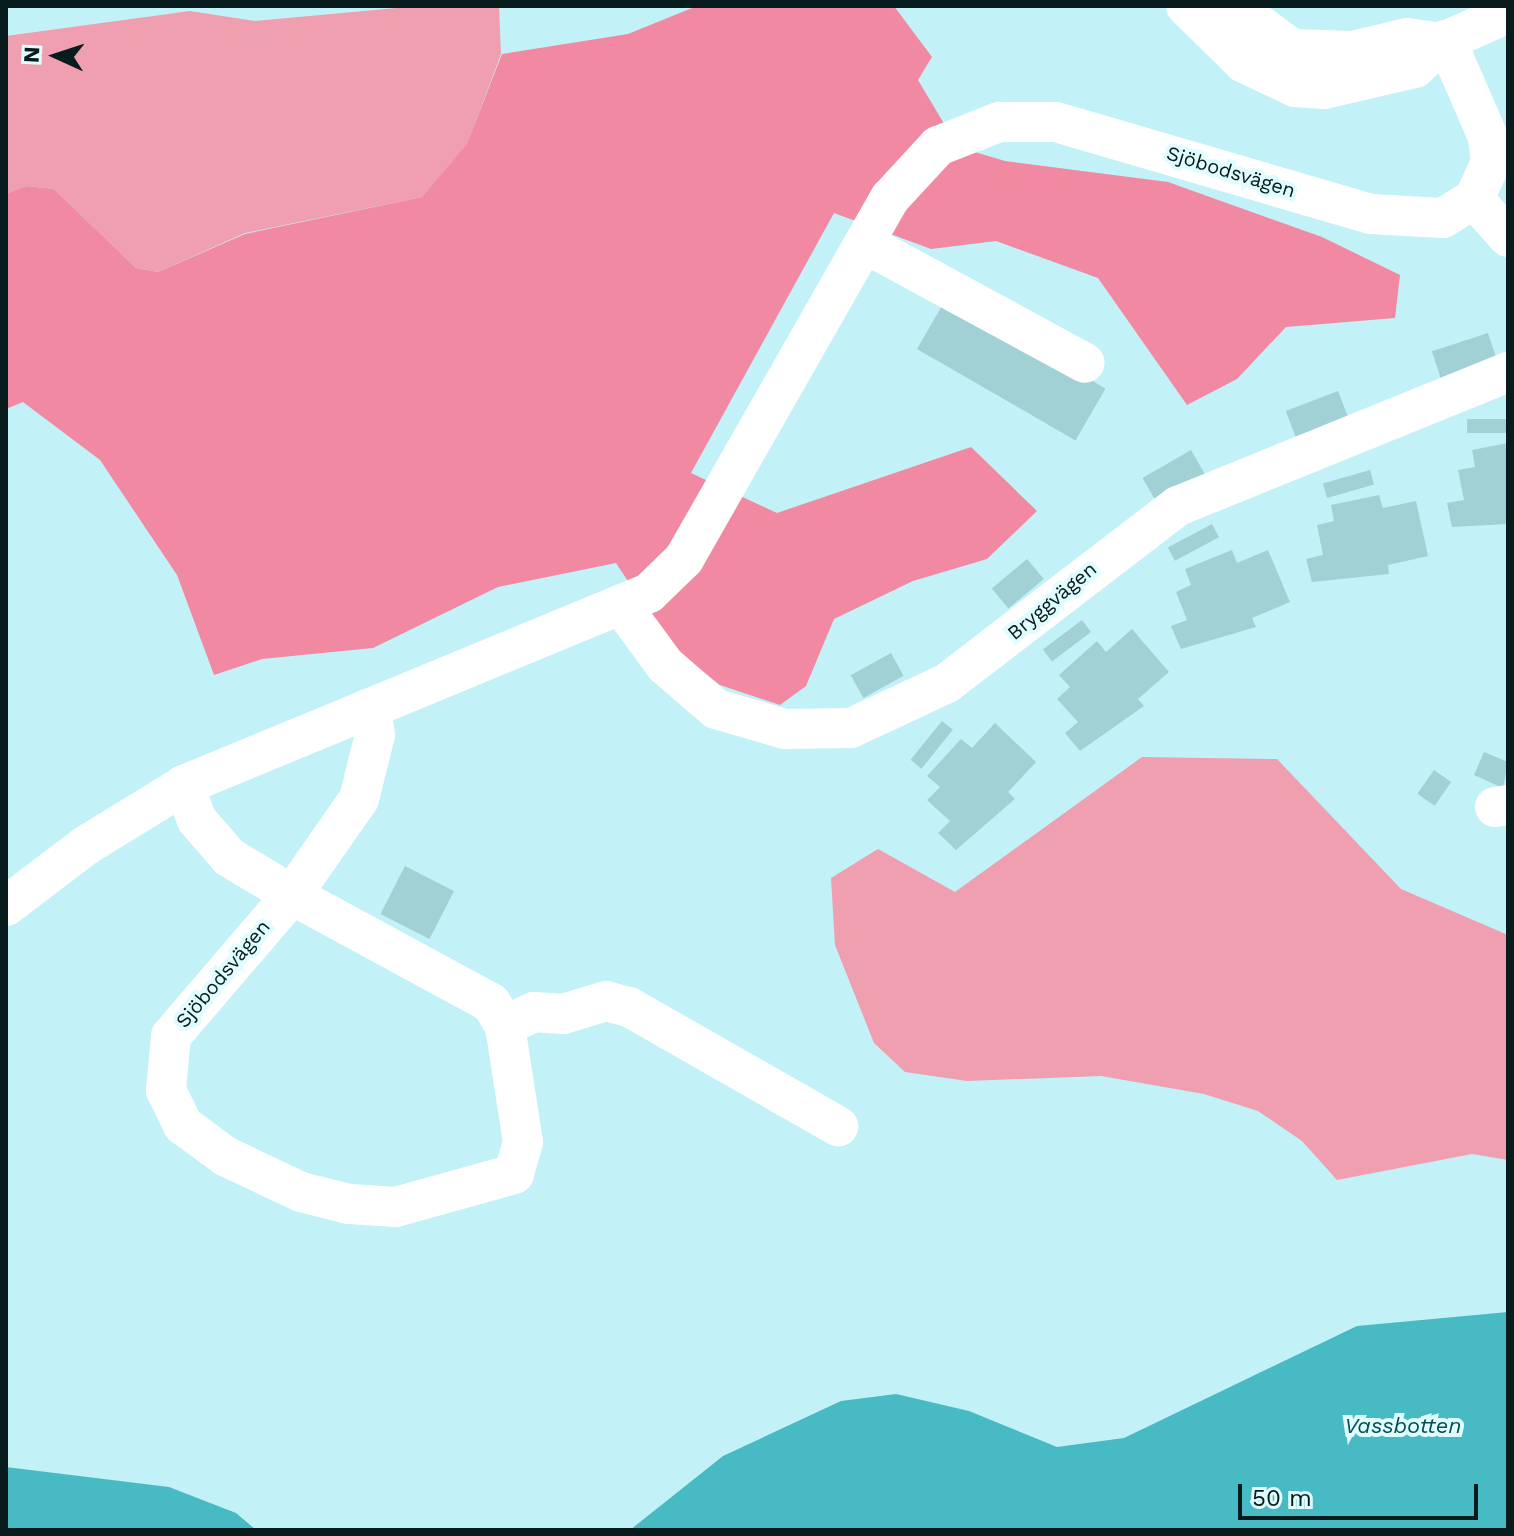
<!DOCTYPE html>
<html>
<head>
<meta charset="utf-8">
<style>
  body { margin:0 }
  #map { position:relative; width:1514px; height:1536px; overflow:hidden; background:#c2f2f7; font-family:"Work Sans",sans-serif }
  div>[style] { position:absolute }
  .green>* { inset:0; background:#ef9fb0 }
  .forest>* { inset:0; background:#f189a2 }
  .water>* { inset:0; background:#47bac4 }
  .building>* { inset:0; background:#a1d0d5; transform-origin:0 0 }
  .minor>* { height:40px; margin:-20px; padding:0 20px; transform-origin:20px; border-radius:20px; background:#fff }
  span { translate:-50% -50%; white-space:nowrap; text-align:center; line-height:1.15; -webkit-text-stroke:8px #dffcfe; paint-order:stroke }
  .street-label { font-size:20px; color:#081b1d }
  .water-label { font-size:22px; color:#054d52; font-style:italic }
  .frame { position:absolute; inset:0; border:8px solid #081b1d; pointer-events:none }
  .north { position:absolute; left:16px; top:16px; width:80px; height:80px; -webkit-text-stroke:6px #dffcfe; paint-order:stroke; rotate:273deg; font-size:22px; font-weight:700; line-height:32px; text-align:center; color:#081b1d }
  .north::after { content:''; display:block; margin:auto; width:28px; height:36px; background:#081b1d; clip-path:polygon(50% 0,100% 100%,50% 72%,0 100%) }
  .scale { position:absolute; left:1238px; top:1484px; width:240px; height:36px; box-sizing:border-box; border:4px solid #081b1d; border-top:0; padding-left:10px; font-size:24px; line-height:28px; white-space:nowrap; color:#081b1d; -webkit-text-stroke:6px #dffcfe; paint-order:stroke }
</style>
</head>
<body>
<div id="map">
  <div class="green">
    <div style="clip-path:polygon(418px 6px,499px 6px,501px 54px,467px 145px,422px 197px,245px 233px,158px 272px,136px 268px,54px 189px,26px 186px,6px 194px,6px 36px,190px 11px,255px 21px)"></div>
    <div style="clip-path:polygon(1142px 757px,1277px 759px,1401px 889px,1508px 935px,1508px 1160px,1472px 1154px,1337px 1180px,1302px 1141px,1258px 1111px,1204px 1094px,1101px 1076px,967px 1081px,905px 1072px,874px 1043px,835px 945px,831px 878px,878px 849px,955px 892px)"></div>
  </div>
  <div class="forest">
    <div style="clip-path:polygon(697px 6px,894px 6px,932px 57px,918px 80px,958px 147px,1005px 161px,1168px 182px,1322px 237px,1400px 275px,1395px 318px,1286px 327px,1237px 379px,1187px 405px,1098px 278px,996px 241px,931px 249px,834px 213px,691px 473px,777px 513px,971px 447px,1037px 511px,987px 559px,913px 581px,834px 619px,806px 686px,780px 705px,720px 685px,672px 648px,616px 563px,498px 587px,373px 648px,262px 659px,214px 675px,177px 575px,100px 460px,23px 402px,6px 409px,6px 194px,26px 186px,54px 189px,136px 268px,158px 272px,245px 234px,422px 197px,467px 144px,502px 54px,628px 34px)"></div>
  </div>
  <div class="water">
    <div style="clip-path:polygon(1508px 1312px,1508px 1530px,630px 1530px,723px 1456px,841px 1401px,896px 1394px,969px 1411px,1057px 1447px,1124px 1438px,1357px 1326px)"></div>
    <div style="clip-path:polygon(6px 1467px,169px 1487px,236px 1513px,256px 1530px,6px 1530px)"></div>
  </div>
  <div class="building">
    <div style="left:947px;top:297px;width:183px;height:60px;rotate:30deg"></div>
    <div style="left:1488px;top:333px;width:29px;height:59px;rotate:72deg"></div>
    <div style="left:1338px;top:391px;width:30px;height:56px;rotate:69deg"></div>
    <div style="left:1508px;top:419px;width:14px;height:41px;rotate:90deg"></div>
    <div style="clip-path:polygon(1508px 443px,1508px 524px,1452px 527px,1447px 503px,1464px 500px,1458px 470px,1475px 467px,1472px 450px)"></div>
    <div style="left:1191px;top:450px;width:28px;height:56px;rotate:60deg"></div>
    <div style="left:1370px;top:470px;width:15px;height:49px;rotate:74deg"></div>
    <div style="clip-path:polygon(1379px 495px,1383px 508px,1416px 501px,1428px 556px,1388px 565px,1389px 574px,1312px 582px,1306px 559px,1323px 555px,1317px 525px,1334px 521px,1331px 505px)"></div>
    <div style="left:1212px;top:524px;width:15px;height:50px;rotate:62deg"></div>
    <div style="clip-path:polygon(1232px 550px,1237px 563px,1268px 550px,1290px 602px,1252px 618px,1256px 627px,1181px 649px,1171px 626px,1187px 620px,1176px 592px,1191px 585px,1185px 569px)"></div>
    <div style="left:1027px;top:559px;width:26px;height:46px;rotate:50deg"></div>
    <div style="left:1082px;top:620px;width:15px;height:49px;rotate:53deg"></div>
    <div style="clip-path:polygon(1132px 629px,1169px 672px,1138px 699px,1144px 706px,1080px 751px,1065px 733px,1078px 722px,1057px 699px,1070px 687px,1059px 675px,1097px 641px,1106px 652px)"></div>
    <div style="left:891px;top:653px;width:26px;height:46px;rotate:61deg"></div>
    <div style="left:942px;top:721px;width:14px;height:50px;rotate:39deg"></div>
    <div style="clip-path:polygon(995px 723px,1036px 762px,1008px 792px,1015px 799px,956px 850px,938px 833px,950px 821px,927px 800px,940px 787px,927px 776px,961px 739px,972px 748px)"></div>
    <div style="clip-path:polygon(1484px 752px,1508px 762px,1503px 788px,1474px 775px)"></div>
    <div style="left:1434px;top:770px;width:21px;height:29px;rotate:35deg"></div>
    <div style="left:405px;top:866px;width:55px;height:54px;rotate:27deg"></div>
  </div>
  <div class="minor">
    <div style="left:1186px;top:6px;width:81px;rotate:44.5deg"></div>
    <div style="left:1244px;top:63px;width:56px;rotate:25.2deg"></div>
    <div style="left:1295px;top:87px;width:29px;rotate:4deg"></div>
    <div style="left:1324px;top:89px;width:93px;rotate:-13deg"></div>
    <div style="left:1415px;top:68px;width:36px;rotate:-44deg"></div>
    <div style="left:1441px;top:43px;width:73px;rotate:-24.1deg"></div>
    <div style="left:1234px;top:6px;width:72px;rotate:36.6deg"></div>
    <div style="left:1292px;top:49px;width:61px;rotate:1.9deg"></div>
    <div style="left:1353px;top:51px;width:56px;rotate:-13.5deg"></div>
    <div style="left:1407px;top:38px;width:34px;rotate:8deg"></div>
    <div style="left:1474px;top:199px;width:51px;rotate:48.2deg"></div>
    <div style="left:864px;top:243px;width:251px;rotate:28.5deg"></div>
    <div style="left:624px;top:609px;width:69px;rotate:53.8deg"></div>
    <div style="left:665px;top:665px;width:67px;rotate:40.8deg"></div>
    <div style="left:716px;top:709px;width:72px;rotate:16.2deg"></div>
    <div style="left:785px;top:729px;width:66px;rotate:-0.9deg"></div>
    <div style="left:851px;top:728px;width:106px;rotate:-25.1deg"></div>
    <div style="left:947px;top:683px;width:291px;rotate:-37.5deg"></div>
    <div style="left:1178px;top:506px;width:356px;rotate:-22.1deg"></div>
    <div style="left:184px;top:785px;width:37px;rotate:70deg"></div>
    <div style="left:197px;top:820px;width:49px;rotate:49.1deg"></div>
    <div style="left:229px;top:857px;width:74px;rotate:31.1deg"></div>
    <div style="left:292px;top:895px;width:117px;rotate:-55.1deg"></div>
    <div style="left:359px;top:799px;width:66px;rotate:-76deg"></div>
    <div style="left:375px;top:735px;width:26px;rotate:-99deg"></div>
    <div style="left:1495px;top:807px;width:13px;rotate:-9deg"></div>
    <div style="left:292px;top:895px;width:226px;rotate:28.5deg"></div>
    <div style="left:491px;top:1003px;width:27px;rotate:59deg"></div>
    <div style="left:505px;top:1026px;width:117px;rotate:81.2deg"></div>
    <div style="left:523px;top:1142px;width:33px;rotate:106deg"></div>
    <div style="left:514px;top:1174px;width:123px;rotate:164.4deg"></div>
    <div style="left:396px;top:1207px;width:47px;rotate:-176.3deg"></div>
    <div style="left:349px;top:1204px;width:49px;rotate:-166deg"></div>
    <div style="left:301px;top:1192px;width:84px;rotate:-154.7deg"></div>
    <div style="left:225px;top:1156px;width:52px;rotate:-143.6deg"></div>
    <div style="left:183px;top:1125px;width:39px;rotate:-116deg"></div>
    <div style="left:166px;top:1090px;width:54px;rotate:-84.7deg"></div>
    <div style="left:171px;top:1036px;width:186px;rotate:-49.4deg"></div>
    <div style="left:6px;top:906px;width:99px;rotate:-37.2deg"></div>
    <div style="left:85px;top:846px;width:116px;rotate:-31.6deg"></div>
    <div style="left:184px;top:785px;width:503px;rotate:-22.44deg"></div>
    <div style="left:649px;top:593px;width:49px;rotate:-44.2deg"></div>
    <div style="left:684px;top:559px;width:416px;rotate:-60.3deg"></div>
    <div style="left:890px;top:198px;width:71px;rotate:-47.3deg"></div>
    <div style="left:938px;top:146px;width:66px;rotate:-21.5deg"></div>
    <div style="left:999px;top:122px;width:57px"></div>
    <div style="left:1056px;top:122px;width:327px;rotate:16.3deg"></div>
    <div style="left:1370px;top:214px;width:73px;rotate:3.1deg"></div>
    <div style="left:1443px;top:218px;width:36px;rotate:-32deg"></div>
    <div style="left:1474px;top:199px;width:41px;rotate:-65.3deg"></div>
    <div style="left:1491px;top:162px;width:25px;rotate:-97deg"></div>
    <div style="left:1488px;top:137px;width:106px;rotate:-113.4deg"></div>
    <div style="left:505px;top:1026px;width:32px;rotate:-26deg"></div>
    <div style="left:534px;top:1012px;width:29px;rotate:4deg"></div>
    <div style="left:563px;top:1014px;width:45px;rotate:-16.8deg"></div>
    <div style="left:606px;top:1001px;width:24px;rotate:15deg"></div>
    <div style="left:629px;top:1007px;width:241px;rotate:29.7deg"></div>
  </div>
  <div class="street-label">
    <span style="left:1231px;top:172px;rotate:17deg">Sjöbodsvägen</span>
    <span style="left:1052px;top:601px;rotate:-40deg">Bryggvägen</span>
    <span style="left:223px;top:974px;rotate:-50deg">Sjöbodsvägen</span>
  </div>
  <div class="water-label">
    <span style="left:1403px;top:1426px">Vassbotten</span>
  </div>
  <div class="frame"></div>
  <div class="north">N</div>
  <div class="scale">50 m</div>
</div>
</body>
</html>
